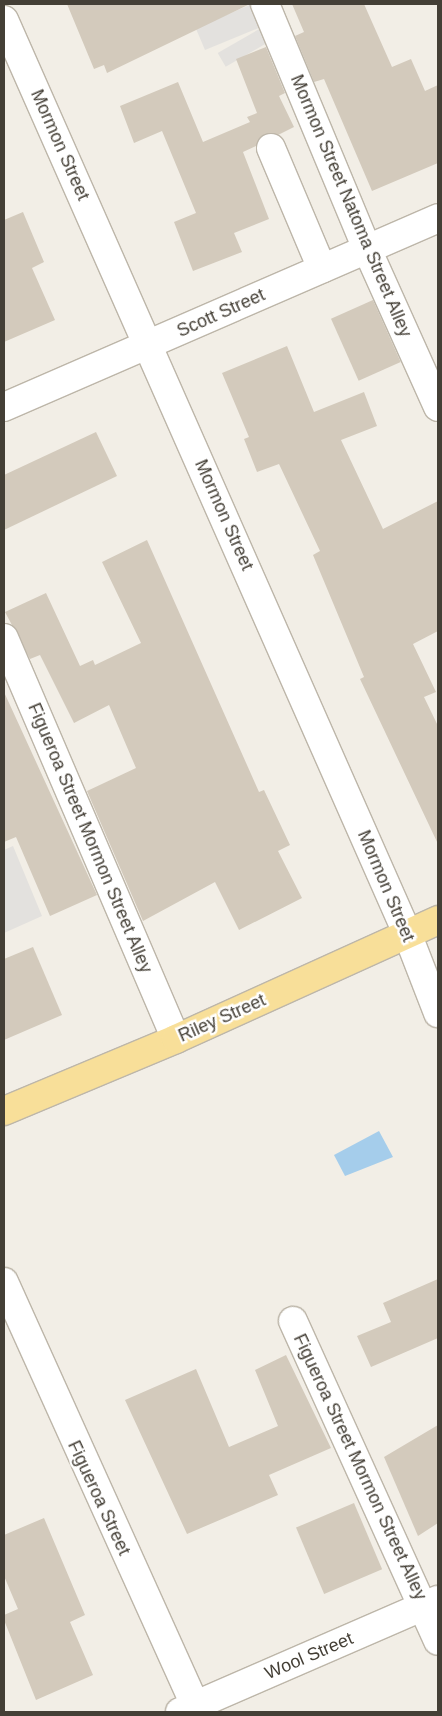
<!DOCTYPE html>
<html>
<head>
<meta charset="utf-8">
<style>
  body { margin:0 }
  #map { position:relative; width:442px; height:1716px; overflow:hidden; background:#f2eee6; font-family:Arial,sans-serif }
  div>[style] { position:absolute }
  .parking>* { inset:0; background:#e3e1de; transform-origin:0 0 }
  .water>* { inset:0; background:#a5cdeb }
  .building>* { inset:0; background:#d3cabc; transform-origin:0 0 }
  .roads { filter:drop-shadow(1px 0 #bdb6a9) drop-shadow(-1px 0 #bdb6a9) drop-shadow(0 1px #bdb6a9) drop-shadow(0 -1px #bdb6a9) }
  .minor>* { height:28px; margin:-14px; padding:0 14px; transform-origin:14px; border-radius:14px; background:#fff }
  .major>* { height:28px; margin:-14px; padding:0 14px; transform-origin:14px; border-radius:14px; background:#f8df99 }
  span { translate:-50% -50%; white-space:nowrap; text-align:center; line-height:1.15; -webkit-text-stroke:5px #fff; paint-order:stroke }
  .street-label { font-size:18px; color:#443f36 }
  .frame { position:absolute; inset:0; border:5px solid #443f36; pointer-events:none }
</style>
</head>
<body>
<div id="map">
  <div class="parking">
    <div style="clip-path:polygon(252px 4px,261px 27px,205px 50px,191px 17px,216px 6px,224px 16px)"></div>
    <div style="left:261px;top:28px;width:16px;height:50px;rotate:60deg"></div>
    <div style="clip-path:polygon(13px 846px,42px 916px,4px 933px,4px 850px)"></div>
  </div>
  <div class="water">
    <div style="clip-path:polygon(379px 1131px,393px 1157px,345px 1176px,334px 1155px)"></div>
  </div>
  <div class="building">
    <div style="clip-path:polygon(67px 4px,250px 4px,107px 73px,104px 65px,94px 69px)"></div>
    <div style="clip-path:polygon(292px 4px,364px 4px,392px 67px,411px 59px,425px 91px,438px 85px,438px 163px,372px 191px,324px 79px,314px 82px,295px 36px,304px 32px)"></div>
    <div style="clip-path:polygon(266px 47px,285px 93px,279px 96px,294px 127px,278px 135px,265px 134px,256px 146px,243px 152px,269px 219px,234px 233px,242px 252px,193px 271px,174px 222px,196px 213px,162px 131px,134px 143px,120px 106px,178px 82px,203px 142px,250px 122px,247px 117px,257px 113px,236px 59px)"></div>
    <div style="clip-path:polygon(23px 212px,44px 262px,32px 268px,55px 320px,4px 342px,4px 220px)"></div>
    <div style="left:373px;top:300px;width:68px;height:46px;rotate:66deg"></div>
    <div style="clip-path:polygon(287px 346px,314px 412px,364px 392px,377px 426px,341px 440px,383px 529px,438px 501px,438px 631px,413px 644px,436px 692px,424px 697px,438px 726px,438px 844px,360px 679px,364px 677px,313px 555px,320px 551px,279px 464px,257px 472px,244px 439px,249px 437px,222px 373px)"></div>
    <div style="clip-path:polygon(96px 432px,117px 476px,4px 530px,4px 475px)"></div>
    <div style="clip-path:polygon(147px 540px,259px 792px,264px 790px,290px 845px,278px 851px,302px 898px,239px 930px,215px 882px,143px 921px,87px 791px,136px 768px,109px 705px,74px 723px,40px 655px,30px 659px,5px 612px,46px 593px,80px 666px,93px 660px,95px 665px,141px 643px,102px 562px)"></div>
    <div style="clip-path:polygon(4px 692px,97px 895px,50px 916px,16px 837px,4px 842px)"></div>
    <div style="clip-path:polygon(33px 947px,62px 1015px,4px 1040px,4px 959px)"></div>
    <div style="clip-path:polygon(438px 1279px,438px 1338px,371px 1367px,357px 1336px,391px 1322px,383px 1303px)"></div>
    <div style="clip-path:polygon(286px 1355px,331px 1448px,269px 1475px,278px 1495px,187px 1534px,125px 1400px,196px 1369px,229px 1447px,278px 1426px,255px 1370px)"></div>
    <div style="clip-path:polygon(438px 1425px,438px 1523px,418px 1536px,384px 1457px)"></div>
    <div style="left:354px;top:1503px;width:72px;height:63px;rotate:67deg"></div>
    <div style="clip-path:polygon(44px 1518px,85px 1615px,70px 1622px,93px 1675px,36px 1700px,4px 1620px,4px 1615px,18px 1609px,4px 1576px,4px 1535px)"></div>
  </div>
  <div class="roads">
    <div class="minor">
      <div style="left:265px;top:4px;width:265px;rotate:67.4deg"></div>
      <div style="left:367px;top:249px;width:173px;rotate:65.8deg"></div>
      <div style="left:4px;top:20px;width:998px;rotate:66.18deg"></div>
      <div style="left:407px;top:933px;width:86px;rotate:68.8deg"></div>
      <div style="left:271px;top:148px;width:131px;rotate:67.1deg"></div>
      <div style="left:4px;top:407px;width:473px;rotate:-23.5deg"></div>
      <div style="left:4px;top:638px;width:436px;rotate:66.8deg"></div>
      <div style="left:4px;top:1282px;width:472px;rotate:65.7deg"></div>
      <div style="left:293px;top:1321px;width:351px;rotate:65.6deg"></div>
      <div style="left:180px;top:1712px;width:281px;rotate:-23.5deg"></div>
    </div>
    <div class="major">
      <div style="left:4px;top:1111px;width:186px;rotate:-22.7deg"></div>
      <div style="left:176px;top:1039px;width:288px;rotate:-24.4deg"></div>
    </div>
  </div>
  <div class="street-label">
    <span style="left:60px;top:145px;rotate:66deg">Mormon Street</span>
    <span style="left:351px;top:206px;rotate:67deg">Mormon Street Natoma Street Alley</span>
    <span style="left:221px;top:313px;rotate:-24deg">Scott Street</span>
    <span style="left:224px;top:515px;rotate:66deg">Mormon Street</span>
    <span style="left:90px;top:838px;rotate:67deg">Figueroa Street Mormon Street Alley</span>
    <span style="left:386px;top:886px;rotate:67deg">Mormon Street</span>
    <span style="left:222px;top:1018px;rotate:-24deg">Riley Street</span>
    <span style="left:360px;top:1467px;rotate:65deg">Figueroa Street Mormon Street Alley</span>
    <span style="left:99px;top:1498px;rotate:65deg">Figueroa Street</span>
    <span style="left:309px;top:1656px;rotate:-23deg">Wool Street</span>
  </div>
  <div class="frame"></div>
</div>
</body>
</html>
